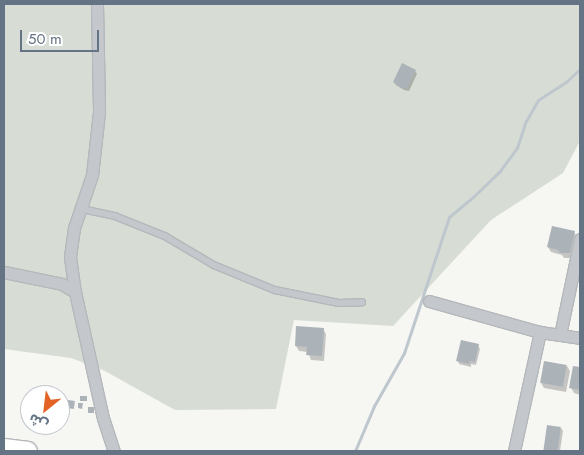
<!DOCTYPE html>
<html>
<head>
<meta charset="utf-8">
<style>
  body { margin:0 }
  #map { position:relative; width:584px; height:455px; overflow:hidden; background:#f6f6f3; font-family:Jost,"Noto Sans Arabic",sans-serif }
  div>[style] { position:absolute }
  .green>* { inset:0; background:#d7ddd4 }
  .shadow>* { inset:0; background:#0003 }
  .stream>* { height:3px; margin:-1.5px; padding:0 1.5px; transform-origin:1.5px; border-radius:1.5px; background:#bec7cd }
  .building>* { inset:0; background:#abb2b8; transform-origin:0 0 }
  .roads { filter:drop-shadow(1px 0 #b5b8bb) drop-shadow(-1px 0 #b5b8bb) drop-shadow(0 1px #b5b8bb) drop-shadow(0 -1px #b5b8bb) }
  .service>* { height:5.5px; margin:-2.75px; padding:0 2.75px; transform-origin:2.75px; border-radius:2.75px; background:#c4c7cb }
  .minor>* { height:11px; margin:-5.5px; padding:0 5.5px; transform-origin:5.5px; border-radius:5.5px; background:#c4c7cb }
  .trunk>* { height:18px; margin:-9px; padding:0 9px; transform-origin:9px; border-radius:9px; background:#fff }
  span { translate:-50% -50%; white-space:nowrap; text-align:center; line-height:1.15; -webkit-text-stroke:5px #fff; paint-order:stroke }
  .frame { position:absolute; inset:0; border:5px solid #657484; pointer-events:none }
  .north { position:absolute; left:20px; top:385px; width:50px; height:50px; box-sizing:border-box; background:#fff; border:1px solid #c1c7ce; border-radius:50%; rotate:209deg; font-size:14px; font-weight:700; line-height:20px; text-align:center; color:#657484 }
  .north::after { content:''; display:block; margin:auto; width:18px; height:22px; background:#e36326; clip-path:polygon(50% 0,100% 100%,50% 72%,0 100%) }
  .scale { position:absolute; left:20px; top:30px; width:79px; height:22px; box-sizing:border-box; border:2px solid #657484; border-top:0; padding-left:6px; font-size:15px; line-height:18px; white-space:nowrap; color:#657484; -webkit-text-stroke:4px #fff; paint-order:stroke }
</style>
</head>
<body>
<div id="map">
  <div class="green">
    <div style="clip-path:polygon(4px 4px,580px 4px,580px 141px,563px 173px,491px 220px,393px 326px,294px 320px,276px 409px,175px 410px,103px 370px,71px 358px,4px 349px)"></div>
  </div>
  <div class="shadow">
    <div style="clip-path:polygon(415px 71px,417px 74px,409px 91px,404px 90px,396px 85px,394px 82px)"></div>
    <div style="clip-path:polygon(574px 232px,577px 237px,573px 258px,564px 258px,562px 255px,551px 252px,548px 247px)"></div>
    <div style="clip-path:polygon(323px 329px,326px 334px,324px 361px,311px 360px,308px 352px,299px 351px,296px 346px)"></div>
    <div style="clip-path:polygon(478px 345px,480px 349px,476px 365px,471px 364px,471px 367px,459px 364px,458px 361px)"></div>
    <div style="clip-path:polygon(567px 366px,570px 371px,566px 392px,544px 388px,541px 383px)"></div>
    <div style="clip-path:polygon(574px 367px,580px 368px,580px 395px,574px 393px,571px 388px)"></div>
    <div style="clip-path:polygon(561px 428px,563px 431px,560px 451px,545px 451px)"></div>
  </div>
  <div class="stream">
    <div style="left:355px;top:451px;width:49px;rotate:-67.1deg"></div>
    <div style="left:374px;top:406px;width:61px;rotate:-60.5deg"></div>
    <div style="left:404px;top:353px;width:143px;rotate:-71.7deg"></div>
    <div style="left:449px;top:217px;width:31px;rotate:-40deg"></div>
    <div style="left:473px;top:197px;width:37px;rotate:-44deg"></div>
    <div style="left:500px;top:171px;width:29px;rotate:-54deg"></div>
    <div style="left:517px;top:148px;width:28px;rotate:-72deg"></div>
    <div style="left:526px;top:121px;width:24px;rotate:-60deg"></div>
    <div style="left:538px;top:100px;width:35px;rotate:-33deg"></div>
    <div style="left:567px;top:81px;width:18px;rotate:-43deg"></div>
  </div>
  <div class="building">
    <div style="clip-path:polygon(402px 63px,416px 70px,407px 88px,401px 88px,393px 82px)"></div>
    <div style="clip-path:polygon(552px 226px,575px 231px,570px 253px,560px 253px,558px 250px,547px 247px)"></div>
    <div style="clip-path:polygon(296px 326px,324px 328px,322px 356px,306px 355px,307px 347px,295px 346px)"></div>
    <div style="clip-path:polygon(461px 340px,479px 344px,475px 362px,470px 361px,469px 364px,456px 361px)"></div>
    <div style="left:544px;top:361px;width:23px;height:22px;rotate:10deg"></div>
    <div style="clip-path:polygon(573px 366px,580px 367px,580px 390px,569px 388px)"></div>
    <div style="left:80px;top:396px;width:7px;height:5px"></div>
    <div style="left:68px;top:400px;width:7px;height:8px;rotate:8deg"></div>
    <div style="clip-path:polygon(78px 403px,83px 403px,82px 409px,78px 408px)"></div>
    <div style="left:88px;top:407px;width:6px;height:6px"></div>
    <div style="left:547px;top:425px;width:14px;height:26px;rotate:8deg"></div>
  </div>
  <div class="roads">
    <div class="service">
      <div style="left:82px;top:209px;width:34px;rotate:12deg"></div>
      <div style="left:115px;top:216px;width:54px;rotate:21.8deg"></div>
      <div style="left:165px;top:236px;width:57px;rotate:30.6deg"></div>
      <div style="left:214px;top:265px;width:66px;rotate:22.3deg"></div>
      <div style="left:275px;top:290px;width:65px;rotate:11.5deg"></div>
      <div style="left:339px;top:303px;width:23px;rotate:-2deg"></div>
    </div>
    <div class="minor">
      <div style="left:97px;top:4px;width:108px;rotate:88.9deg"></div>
      <div style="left:99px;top:112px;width:63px;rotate:96.3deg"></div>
      <div style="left:92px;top:175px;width:56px;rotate:108.8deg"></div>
      <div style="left:74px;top:228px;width:29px;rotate:98deg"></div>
      <div style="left:70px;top:257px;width:35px;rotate:82deg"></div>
      <div style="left:75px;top:292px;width:129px;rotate:77.5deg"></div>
      <div style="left:103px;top:418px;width:35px;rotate:72deg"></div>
      <div style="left:4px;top:272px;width:59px;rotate:11.7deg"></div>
      <div style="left:62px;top:284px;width:15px;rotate:32deg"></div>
      <div style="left:429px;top:301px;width:115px;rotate:15.6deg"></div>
      <div style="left:540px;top:332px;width:40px;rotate:8.5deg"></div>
      <div style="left:560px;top:335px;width:98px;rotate:-78.2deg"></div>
      <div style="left:514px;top:451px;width:122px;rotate:-77.7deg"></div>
    </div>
    <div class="trunk">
      <div style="left:4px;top:448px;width:24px;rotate:7deg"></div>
    </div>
  </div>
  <div class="frame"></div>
  <div class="north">ش</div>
  <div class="scale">50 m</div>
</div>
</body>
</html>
